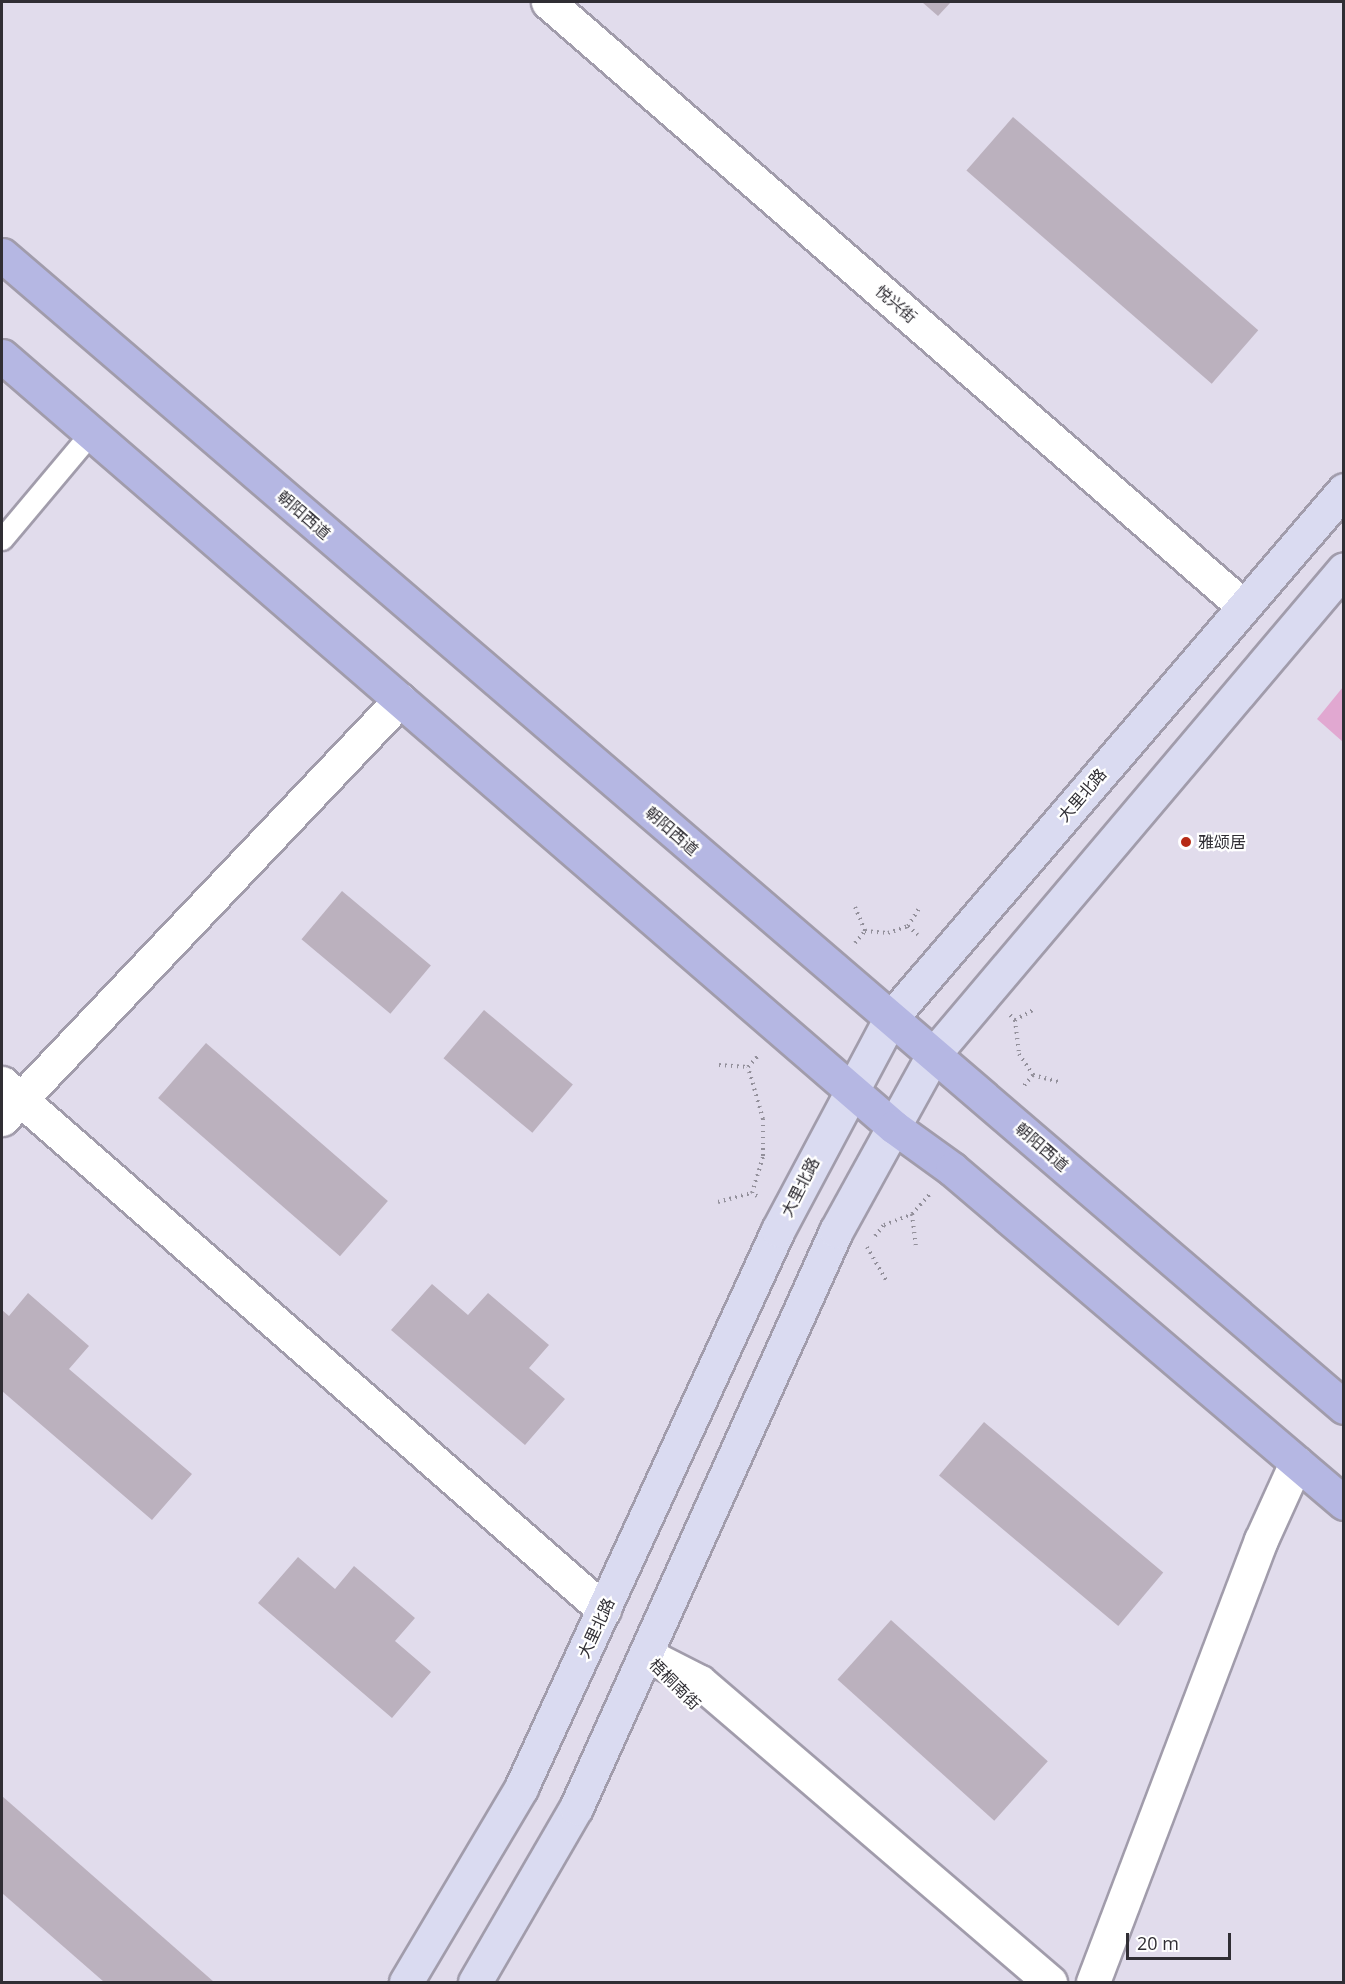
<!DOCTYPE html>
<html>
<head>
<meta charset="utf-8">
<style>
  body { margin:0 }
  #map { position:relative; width:1345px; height:1984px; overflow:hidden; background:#e1dcec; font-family:"Open Sans","Noto Sans SC",sans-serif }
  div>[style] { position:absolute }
  .green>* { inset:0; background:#e1a8d1 }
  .building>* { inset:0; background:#bbb1be; transform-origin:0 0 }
  .path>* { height:4px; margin-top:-2px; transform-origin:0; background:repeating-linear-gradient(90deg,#93909b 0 1.5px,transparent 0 6px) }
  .roads { filter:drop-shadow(2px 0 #a19cab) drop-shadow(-2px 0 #a19cab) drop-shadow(0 2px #a19cab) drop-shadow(0 -2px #a19cab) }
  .lane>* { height:21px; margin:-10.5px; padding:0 10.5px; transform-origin:10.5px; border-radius:10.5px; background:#fff }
  .street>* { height:33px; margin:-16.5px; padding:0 16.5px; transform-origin:16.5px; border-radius:16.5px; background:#fff }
  .secondary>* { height:33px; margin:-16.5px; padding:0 16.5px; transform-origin:16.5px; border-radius:16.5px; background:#dadbf1 }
  .primary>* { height:33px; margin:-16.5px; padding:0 16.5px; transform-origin:16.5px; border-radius:16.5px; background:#b5b7e3 }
  .dots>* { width:16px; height:16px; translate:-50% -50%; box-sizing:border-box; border:3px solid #fff; border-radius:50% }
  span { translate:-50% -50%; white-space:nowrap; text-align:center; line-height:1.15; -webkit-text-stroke:4.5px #fff; paint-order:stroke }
  .street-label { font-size:16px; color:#302e34 }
  .poi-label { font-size:16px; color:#302e34 }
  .left { translate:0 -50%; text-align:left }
  .frame { position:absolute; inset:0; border:3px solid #302e34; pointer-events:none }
  .scale { position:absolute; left:1126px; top:1933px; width:105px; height:27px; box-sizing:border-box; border:3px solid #302e34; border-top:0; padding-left:8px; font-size:18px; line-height:21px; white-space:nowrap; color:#302e34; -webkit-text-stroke:4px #fff; paint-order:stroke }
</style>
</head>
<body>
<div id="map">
  <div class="green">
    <div style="clip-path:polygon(1343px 687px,1343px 742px,1317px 719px)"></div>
  </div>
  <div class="building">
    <div style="clip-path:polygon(922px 2px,951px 2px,938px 16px)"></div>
    <div style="left:1013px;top:117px;width:325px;height:71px;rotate:41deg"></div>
    <div style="left:342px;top:891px;width:116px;height:63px;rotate:40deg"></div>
    <div style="left:484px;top:1010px;width:116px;height:63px;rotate:40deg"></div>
    <div style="left:206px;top:1043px;width:241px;height:73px;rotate:41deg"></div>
    <div style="clip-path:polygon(432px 1284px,468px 1315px,488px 1293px,549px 1345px,529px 1368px,565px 1399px,525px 1445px,391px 1330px)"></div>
    <div style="clip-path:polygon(28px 1293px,89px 1346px,69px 1369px,192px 1474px,152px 1520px,2px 1391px,2px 1310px,9px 1316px)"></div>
    <div style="left:984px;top:1422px;width:234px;height:70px;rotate:40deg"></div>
    <div style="clip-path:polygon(298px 1557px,335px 1589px,354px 1566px,415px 1618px,395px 1641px,431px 1672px,392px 1718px,258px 1603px)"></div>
    <div style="left:891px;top:1620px;width:211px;height:80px;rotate:42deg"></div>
    <div style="clip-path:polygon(2px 1796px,214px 1982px,104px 1982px,2px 1893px)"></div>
  </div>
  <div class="path">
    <div style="left:855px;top:907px;width:26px;rotate:67deg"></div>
    <div style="left:908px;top:926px;width:22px;rotate:-58deg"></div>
    <div style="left:855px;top:943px;width:16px;rotate:-50deg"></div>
    <div style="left:865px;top:931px;width:23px;rotate:5deg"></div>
    <div style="left:888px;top:933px;width:21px;rotate:-19deg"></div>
    <div style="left:908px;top:926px;width:13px;rotate:42deg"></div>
    <div style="left:1010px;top:1015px;width:7px;rotate:45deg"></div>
    <div style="left:1015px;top:1020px;width:34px;rotate:83deg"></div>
    <div style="left:1019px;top:1054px;width:25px;rotate:56deg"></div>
    <div style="left:1033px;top:1075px;width:16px;rotate:130deg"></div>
    <div style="left:1015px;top:1020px;width:23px;rotate:-29deg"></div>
    <div style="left:719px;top:1065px;width:29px;rotate:4deg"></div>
    <div style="left:1033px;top:1075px;width:27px;rotate:15deg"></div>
    <div style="left:757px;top:1196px;width:6px;rotate:-149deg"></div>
    <div style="left:752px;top:1193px;width:39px;rotate:-73deg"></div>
    <div style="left:763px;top:1156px;width:37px;rotate:-90deg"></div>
    <div style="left:763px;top:1119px;width:54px;rotate:-106.1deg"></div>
    <div style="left:748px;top:1067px;width:15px;rotate:-48deg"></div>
    <div style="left:718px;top:1202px;width:35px;rotate:-15deg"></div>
    <div style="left:912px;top:1214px;width:33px;rotate:83deg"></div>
    <div style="left:875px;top:1236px;width:14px;rotate:-51deg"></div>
    <div style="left:884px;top:1225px;width:30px;rotate:-21deg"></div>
    <div style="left:912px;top:1214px;width:27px;rotate:-48deg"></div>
    <div style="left:867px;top:1247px;width:38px;rotate:60deg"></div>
  </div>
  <div class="roads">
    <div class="lane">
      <div style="left:2px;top:539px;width:138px;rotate:-50deg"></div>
    </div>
    <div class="street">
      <div style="left:548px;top:2px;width:921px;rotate:40.99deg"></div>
      <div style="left:2px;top:1083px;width:800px;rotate:41.2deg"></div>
      <div style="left:2px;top:1119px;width:578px;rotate:-46.47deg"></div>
      <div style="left:647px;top:1655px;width:59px;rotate:27deg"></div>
      <div style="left:700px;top:1682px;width:461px;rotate:40.6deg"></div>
      <div style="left:1093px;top:1982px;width:473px;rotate:-69.2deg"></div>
      <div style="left:1261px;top:1540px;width:85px;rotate:-65.6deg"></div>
    </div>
    <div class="secondary">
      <div style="left:406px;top:1982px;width:226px;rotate:-59.3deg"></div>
      <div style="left:521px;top:1788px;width:614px;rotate:-65.27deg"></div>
      <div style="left:778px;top:1230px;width:239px;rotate:-62deg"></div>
      <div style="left:890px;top:1019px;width:697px;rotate:-49.36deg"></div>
      <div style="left:475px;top:1982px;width:201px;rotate:-59.9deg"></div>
      <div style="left:576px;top:1808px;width:633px;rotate:-65.74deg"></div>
      <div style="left:836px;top:1231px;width:201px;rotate:-61.1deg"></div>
      <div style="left:933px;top:1055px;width:636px;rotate:-49.78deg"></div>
    </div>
    <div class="primary">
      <div style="left:2px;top:255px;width:1769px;rotate:40.64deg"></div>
      <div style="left:2px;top:356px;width:1179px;rotate:40.84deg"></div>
      <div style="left:894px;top:1127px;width:72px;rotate:35.9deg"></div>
      <div style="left:952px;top:1169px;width:515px;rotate:40.43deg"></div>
    </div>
  </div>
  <div class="dots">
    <div style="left:1186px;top:842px;background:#b72a15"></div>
  </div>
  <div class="street-label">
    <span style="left:896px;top:304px;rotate:41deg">悦兴街</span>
    <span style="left:304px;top:515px;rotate:41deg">朝阳西道</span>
    <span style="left:1082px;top:795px;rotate:-49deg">大里北路</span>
    <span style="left:672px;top:831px;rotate:41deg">朝阳西道</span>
    <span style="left:1042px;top:1147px;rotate:41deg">朝阳西道</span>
    <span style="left:800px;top:1187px;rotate:-63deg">大里北路</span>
    <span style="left:596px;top:1628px;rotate:-65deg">大里北路</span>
    <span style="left:675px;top:1684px;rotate:45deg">梧桐南街</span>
  </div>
  <div class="poi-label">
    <span class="left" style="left:1198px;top:842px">雅颂居</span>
  </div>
  <div class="frame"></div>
  <div class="scale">20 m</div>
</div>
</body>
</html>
